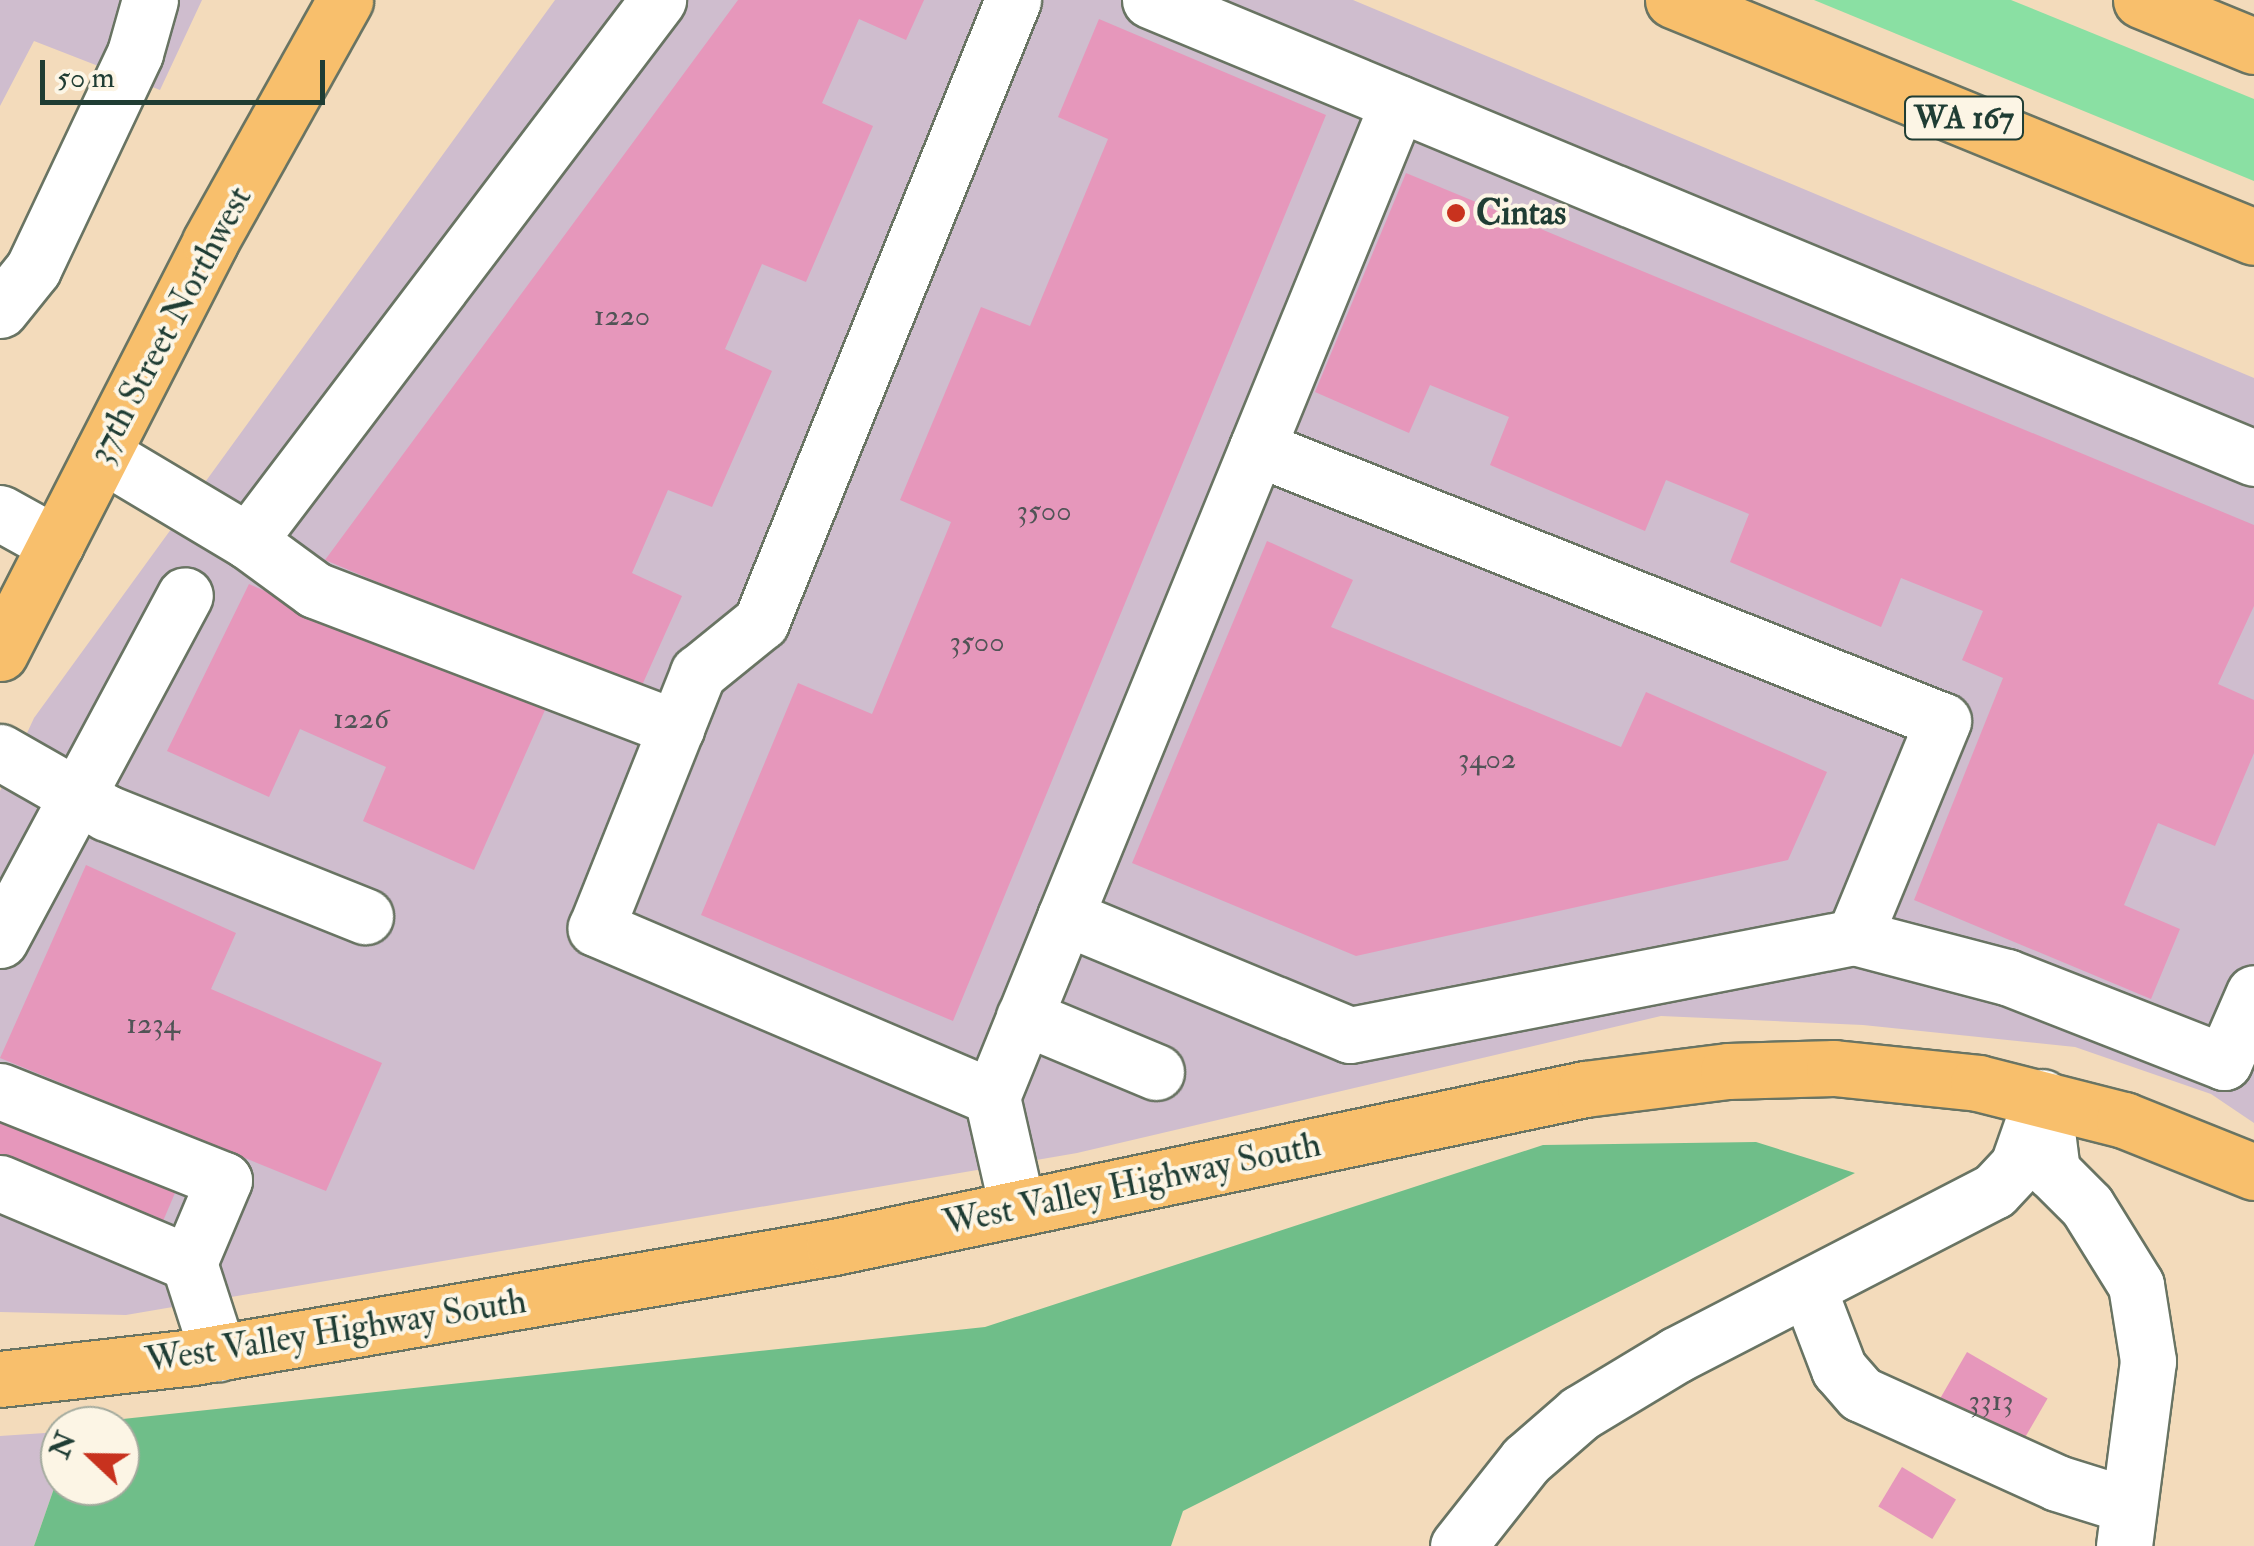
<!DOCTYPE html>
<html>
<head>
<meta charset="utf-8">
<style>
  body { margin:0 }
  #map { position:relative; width:2254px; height:1546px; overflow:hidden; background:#f3dbbb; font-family:"IM FELL Double Pica",serif }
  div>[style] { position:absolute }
  .industrial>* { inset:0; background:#cfbdce }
  .green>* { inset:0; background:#8ae0a3 }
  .forest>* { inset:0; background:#6fbe89 }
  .building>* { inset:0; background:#e697bb; transform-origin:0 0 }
  .roads { filter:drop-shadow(2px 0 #697463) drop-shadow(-2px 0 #697463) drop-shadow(0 2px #697463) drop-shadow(0 -2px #697463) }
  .minor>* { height:55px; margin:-27.5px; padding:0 27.5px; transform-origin:27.5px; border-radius:27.5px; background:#fff }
  .major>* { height:55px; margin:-27.5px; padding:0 27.5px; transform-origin:27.5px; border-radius:27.5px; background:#f8bf6c }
  .highway>* { height:55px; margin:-27.5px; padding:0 27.5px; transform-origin:27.5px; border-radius:27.5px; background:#f8bf6c }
  .dots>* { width:28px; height:28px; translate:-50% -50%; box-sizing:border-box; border:5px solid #fcf5e5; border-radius:50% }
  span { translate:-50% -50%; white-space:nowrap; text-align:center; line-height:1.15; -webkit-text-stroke:8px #fcf5e5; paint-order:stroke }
  .number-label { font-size:30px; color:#515456 }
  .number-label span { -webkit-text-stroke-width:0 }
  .shield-label span { padding:2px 8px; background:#fcf5e5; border:2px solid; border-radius:8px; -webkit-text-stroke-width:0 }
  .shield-label { font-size:32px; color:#1f3d34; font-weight:700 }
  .poi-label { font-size:35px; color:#1f3d34; font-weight:700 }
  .left { translate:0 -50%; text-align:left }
  .street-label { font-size:35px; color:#1f3d34 }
  .north { position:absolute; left:40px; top:1406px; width:100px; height:100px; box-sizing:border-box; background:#fcf5e5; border:2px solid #a4ab9e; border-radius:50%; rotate:292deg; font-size:28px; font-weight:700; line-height:40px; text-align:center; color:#1f3d34 }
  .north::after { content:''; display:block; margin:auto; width:35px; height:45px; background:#c8321e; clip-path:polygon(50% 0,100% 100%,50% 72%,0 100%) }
  .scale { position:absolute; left:40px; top:60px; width:285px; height:45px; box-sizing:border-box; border:5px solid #1f3d34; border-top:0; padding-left:12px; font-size:30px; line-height:35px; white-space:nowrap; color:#1f3d34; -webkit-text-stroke:8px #fcf5e5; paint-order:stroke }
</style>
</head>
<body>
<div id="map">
  <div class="industrial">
    <div style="clip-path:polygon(0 0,202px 0,160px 90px,34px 41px,0 106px)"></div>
    <div style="clip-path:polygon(555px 0,1353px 0,2254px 378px,2254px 1123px,2211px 1094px,2075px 1047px,1863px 1025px,1661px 1016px,1077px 1153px,126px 1315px,0 1312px,0 791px,34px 718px)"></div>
    <div style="clip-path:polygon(60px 1432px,60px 1471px,34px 1546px,0 1546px,0 1436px)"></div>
  </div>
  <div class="green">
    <div style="clip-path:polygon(1814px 0,2011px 0,2254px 99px,2254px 181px)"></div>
  </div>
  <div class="forest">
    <div style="clip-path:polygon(1756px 1142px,1855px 1173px,1183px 1511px,1171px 1546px,34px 1546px,60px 1471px,60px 1486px,120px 1486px,120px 1426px,76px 1424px,985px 1327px,1543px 1145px)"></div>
  </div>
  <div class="building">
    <div style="clip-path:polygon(738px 0,924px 0,906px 40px,859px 19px,822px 103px,873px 126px,806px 282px,762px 264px,725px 349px,772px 371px,712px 507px,668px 490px,632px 573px,682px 596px,639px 692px,325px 560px)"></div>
    <div style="clip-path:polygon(1099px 19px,1326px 115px,953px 1021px,701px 915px,798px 683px,872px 714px,951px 522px,900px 500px,981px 307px,1030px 326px,1108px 139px,1058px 117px)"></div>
    <div style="clip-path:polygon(1406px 173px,2254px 525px,2254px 606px,2218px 684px,2254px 700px,2254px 753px,2215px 846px,2158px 823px,2124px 905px,2180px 929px,2151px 999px,1914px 900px,2003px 678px,1962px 660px,1983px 611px,1901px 578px,1881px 627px,1730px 562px,1749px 514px,1666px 480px,1645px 531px,1490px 465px,1509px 417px,1430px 385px,1409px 433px,1315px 392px)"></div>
    <div style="clip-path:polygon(1267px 541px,1353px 580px,1331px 627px,1621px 747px,1646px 692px,1827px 772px,1788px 860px,1356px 956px,1132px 863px)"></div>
    <div style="clip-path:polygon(249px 584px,545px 710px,474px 870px,363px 821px,386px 767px,300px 729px,269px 797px,167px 751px)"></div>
    <div style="clip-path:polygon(86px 865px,236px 933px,211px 989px,382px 1063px,326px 1191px,0 1058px)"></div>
    <div style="left:0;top:1101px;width:197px;height:62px;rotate:23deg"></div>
    <div style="left:1967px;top:1352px;width:93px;height:61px;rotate:30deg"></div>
    <div style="left:1902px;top:1467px;width:63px;height:46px;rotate:31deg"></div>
  </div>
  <div class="roads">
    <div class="minor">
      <div style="left:1150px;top:0;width:1195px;rotate:22.53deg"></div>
      <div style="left:1398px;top:103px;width:879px;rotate:112.25deg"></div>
      <div style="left:1065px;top:917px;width:308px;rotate:22.5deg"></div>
      <div style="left:1350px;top:1035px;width:513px;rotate:-11deg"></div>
      <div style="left:1854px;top:937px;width:158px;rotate:14.7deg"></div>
      <div style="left:2007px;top:977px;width:233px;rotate:21.4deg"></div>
      <div style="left:2224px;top:1062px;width:75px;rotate:-66.5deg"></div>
      <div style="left:0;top:310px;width:53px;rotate:-51.2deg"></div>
      <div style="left:33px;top:269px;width:239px;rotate:-64.7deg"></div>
      <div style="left:135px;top:53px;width:55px;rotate:-74.2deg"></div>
      <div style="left:1257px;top:448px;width:738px;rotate:21.7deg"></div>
      <div style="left:1943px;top:721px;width:234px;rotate:112.4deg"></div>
      <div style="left:102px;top:454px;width:170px;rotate:30.8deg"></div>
      <div style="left:248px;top:541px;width:679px;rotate:-52.84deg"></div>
      <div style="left:0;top:513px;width:64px;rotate:29deg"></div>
      <div style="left:248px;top:541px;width:83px;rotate:36.2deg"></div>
      <div style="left:315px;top:590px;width:387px;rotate:20.9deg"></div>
      <div style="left:0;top:752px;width:123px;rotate:29.7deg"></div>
      <div style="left:107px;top:813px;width:278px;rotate:21.8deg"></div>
      <div style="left:0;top:940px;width:391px;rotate:-61.8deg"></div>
      <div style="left:1024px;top:1017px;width:143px;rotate:22.6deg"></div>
      <div style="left:0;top:1091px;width:241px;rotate:21.7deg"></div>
      <div style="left:224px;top:1180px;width:90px;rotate:112.9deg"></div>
      <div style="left:992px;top:1097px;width:431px;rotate:-156.9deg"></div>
      <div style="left:596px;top:928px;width:275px;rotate:-68.2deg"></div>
      <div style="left:698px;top:673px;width:81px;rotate:-39deg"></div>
      <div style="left:761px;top:622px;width:671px;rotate:-67.94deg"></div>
      <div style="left:2043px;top:1100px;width:72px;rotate:82.8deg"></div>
      <div style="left:2052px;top:1171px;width:49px;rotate:45deg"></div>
      <div style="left:2087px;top:1206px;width:93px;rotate:58.2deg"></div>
      <div style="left:2136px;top:1285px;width:77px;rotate:81deg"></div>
      <div style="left:2148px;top:1361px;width:187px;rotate:97.4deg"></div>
      <div style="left:0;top:1183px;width:205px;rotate:22.9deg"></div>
      <div style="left:189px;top:1263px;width:95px;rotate:72.1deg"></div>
      <div style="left:1017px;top:1207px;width:113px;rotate:-102.8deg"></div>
      <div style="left:992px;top:1097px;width:194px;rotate:-67.9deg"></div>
      <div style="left:1808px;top:1288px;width:87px;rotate:69.1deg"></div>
      <div style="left:1839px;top:1369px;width:33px;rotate:49deg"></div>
      <div style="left:1861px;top:1394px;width:215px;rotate:24.4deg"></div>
      <div style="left:2057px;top:1483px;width:73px;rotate:17.4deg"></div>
      <div style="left:1458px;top:1546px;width:110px;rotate:-51.7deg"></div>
      <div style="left:1526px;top:1460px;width:72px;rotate:-41deg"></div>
      <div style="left:1580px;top:1413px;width:112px;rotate:-31.1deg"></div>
      <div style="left:1676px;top:1355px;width:358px;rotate:-27.3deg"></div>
      <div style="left:1994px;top:1191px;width:35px;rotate:-47deg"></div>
      <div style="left:2018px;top:1165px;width:72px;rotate:-70.6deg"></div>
    </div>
    <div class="major">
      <div style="left:0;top:653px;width:462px;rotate:-62.9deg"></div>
      <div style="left:210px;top:242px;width:277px;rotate:-60.8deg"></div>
      <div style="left:0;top:1379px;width:194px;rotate:-6.5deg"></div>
      <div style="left:193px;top:1357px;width:650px;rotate:-9.74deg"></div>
      <div style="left:834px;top:1247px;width:767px;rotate:-11.88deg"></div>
      <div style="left:1585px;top:1089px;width:144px;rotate:-7.2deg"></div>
      <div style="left:1728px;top:1071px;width:106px;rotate:-1.6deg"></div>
      <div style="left:1834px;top:1068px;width:145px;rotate:5.9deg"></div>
      <div style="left:1978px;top:1083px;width:151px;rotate:14.2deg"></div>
      <div style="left:2124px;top:1120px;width:140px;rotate:21.8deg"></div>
    </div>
    <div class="highway">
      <div style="left:1673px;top:0;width:627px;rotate:22.19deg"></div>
      <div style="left:2141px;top:0;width:122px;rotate:22.2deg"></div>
    </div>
  </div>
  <div class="dots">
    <div style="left:1456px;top:213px;background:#c8321e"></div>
  </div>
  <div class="number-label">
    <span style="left:622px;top:316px">1220</span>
    <span style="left:1044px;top:511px">3500</span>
    <span style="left:977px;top:642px">3500</span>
    <span style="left:361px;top:719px">1226</span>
    <span style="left:1487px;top:759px">3402</span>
    <span style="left:153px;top:1024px">1234</span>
    <span style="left:1991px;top:1401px">3313</span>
  </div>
  <div class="shield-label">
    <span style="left:1964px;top:118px">WA 167</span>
  </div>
  <div class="poi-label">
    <span class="left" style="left:1476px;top:213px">Cintas</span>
  </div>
  <div class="street-label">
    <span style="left:170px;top:325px;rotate:-62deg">37th Street Northwest</span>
    <span style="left:1132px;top:1184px;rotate:-12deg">West Valley Highway South</span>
    <span style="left:336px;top:1331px;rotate:-9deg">West Valley Highway South</span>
  </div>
  <div class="north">N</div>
  <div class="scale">50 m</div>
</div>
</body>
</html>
